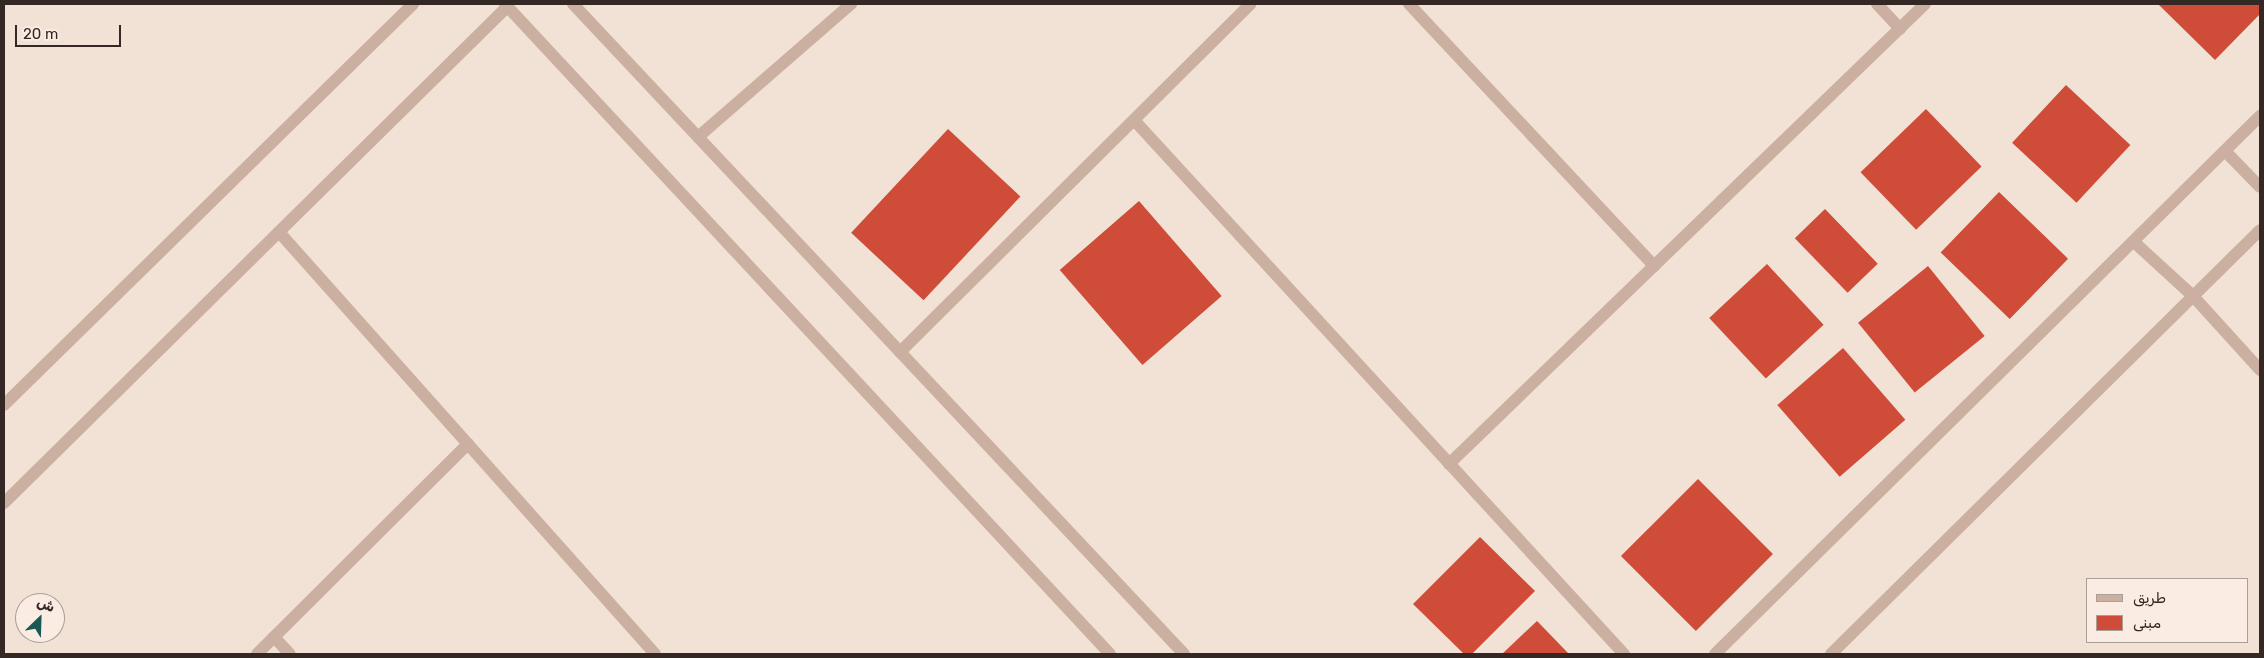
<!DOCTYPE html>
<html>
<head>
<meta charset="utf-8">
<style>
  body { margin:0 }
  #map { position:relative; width:2264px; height:658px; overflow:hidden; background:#f2e2d6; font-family:Rubik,Cairo,sans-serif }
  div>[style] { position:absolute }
  .building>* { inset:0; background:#ce4c38; transform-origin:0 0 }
  .minor>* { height:12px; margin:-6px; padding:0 6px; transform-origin:6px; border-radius:6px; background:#cbb0a1 }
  span { translate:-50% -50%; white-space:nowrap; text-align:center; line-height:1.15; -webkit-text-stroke:4px #faece2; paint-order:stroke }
  .frame { position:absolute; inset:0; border:5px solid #342825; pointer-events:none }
  .legend { position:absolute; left:2086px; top:578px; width:162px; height:65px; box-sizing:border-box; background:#faece2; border:1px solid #ab9e96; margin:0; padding:6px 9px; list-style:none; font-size:15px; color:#342825 }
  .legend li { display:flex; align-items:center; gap:10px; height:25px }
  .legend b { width:25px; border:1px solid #ab9e96 }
  .north { position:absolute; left:15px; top:593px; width:50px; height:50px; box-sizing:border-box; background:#faece2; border:1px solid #ab9e96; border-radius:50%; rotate:24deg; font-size:14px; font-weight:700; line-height:20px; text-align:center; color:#342825 }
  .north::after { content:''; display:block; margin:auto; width:18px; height:22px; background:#185855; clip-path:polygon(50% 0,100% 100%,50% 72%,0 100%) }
  .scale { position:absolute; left:15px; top:25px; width:106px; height:22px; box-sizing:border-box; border:2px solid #342825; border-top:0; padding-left:6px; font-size:15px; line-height:18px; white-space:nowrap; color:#342825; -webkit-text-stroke:4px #faece2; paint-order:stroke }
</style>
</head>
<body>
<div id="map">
  <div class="building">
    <div style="clip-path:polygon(2158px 4px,2260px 4px,2260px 14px,2215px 60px)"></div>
    <div style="left:2066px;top:85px;width:88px;height:79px;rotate:43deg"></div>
    <div style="left:1926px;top:109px;width:80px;height:91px;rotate:46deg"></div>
    <div style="left:948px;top:129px;width:99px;height:142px;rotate:43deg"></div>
    <div style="left:1999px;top:192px;width:96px;height:84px;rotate:44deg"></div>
    <div style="left:1139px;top:201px;width:126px;height:105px;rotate:49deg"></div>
    <div style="left:1825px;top:209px;width:76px;height:42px;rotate:46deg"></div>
    <div style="left:1767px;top:264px;width:83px;height:79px;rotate:47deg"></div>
    <div style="left:1928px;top:266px;width:90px;height:90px;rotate:51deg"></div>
    <div style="left:1843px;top:348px;width:95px;height:87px;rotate:49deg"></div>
    <div style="left:1698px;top:479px;width:106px;height:109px;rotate:45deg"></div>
    <div style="clip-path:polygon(1480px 537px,1535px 591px,1472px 654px,1464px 654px,1413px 604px)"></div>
    <div style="clip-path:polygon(1537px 621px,1569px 654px,1502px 654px)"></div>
  </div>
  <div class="minor">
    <div style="left:505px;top:4px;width:888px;rotate:47.05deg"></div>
    <div style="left:573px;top:4px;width:892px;rotate:46.77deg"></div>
    <div style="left:1409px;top:4px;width:359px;rotate:46.9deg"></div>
    <div style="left:1877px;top:4px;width:34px;rotate:47deg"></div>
    <div style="left:1134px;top:120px;width:725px;rotate:47.46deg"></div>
    <div style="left:698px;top:137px;width:203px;rotate:-41deg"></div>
    <div style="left:2225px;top:151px;width:50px;rotate:45.8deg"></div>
    <div style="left:279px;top:232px;width:565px;rotate:48.3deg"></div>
    <div style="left:2134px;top:242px;width:80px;rotate:42.5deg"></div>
    <div style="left:2193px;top:296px;width:100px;rotate:47.8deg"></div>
    <div style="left:900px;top:352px;width:494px;rotate:-44.8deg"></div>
    <div style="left:4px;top:405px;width:573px;rotate:-44.43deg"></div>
    <div style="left:1449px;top:464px;width:662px;rotate:-44.02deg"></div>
    <div style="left:4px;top:503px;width:708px;rotate:-44.6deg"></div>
    <div style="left:274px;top:637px;width:23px;rotate:47deg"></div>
    <div style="left:257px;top:654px;width:298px;rotate:-44.9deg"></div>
    <div style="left:1715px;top:654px;width:766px;rotate:-44.63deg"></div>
    <div style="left:1831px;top:654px;width:603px;rotate:-44.66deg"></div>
  </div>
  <div class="frame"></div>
  <ul class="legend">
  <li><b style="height:6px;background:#cbb0a1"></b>طريق</li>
  <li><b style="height:14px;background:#ce4c38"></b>مبنى</li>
  </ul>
  <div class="north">ش</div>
  <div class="scale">20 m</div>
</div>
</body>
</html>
